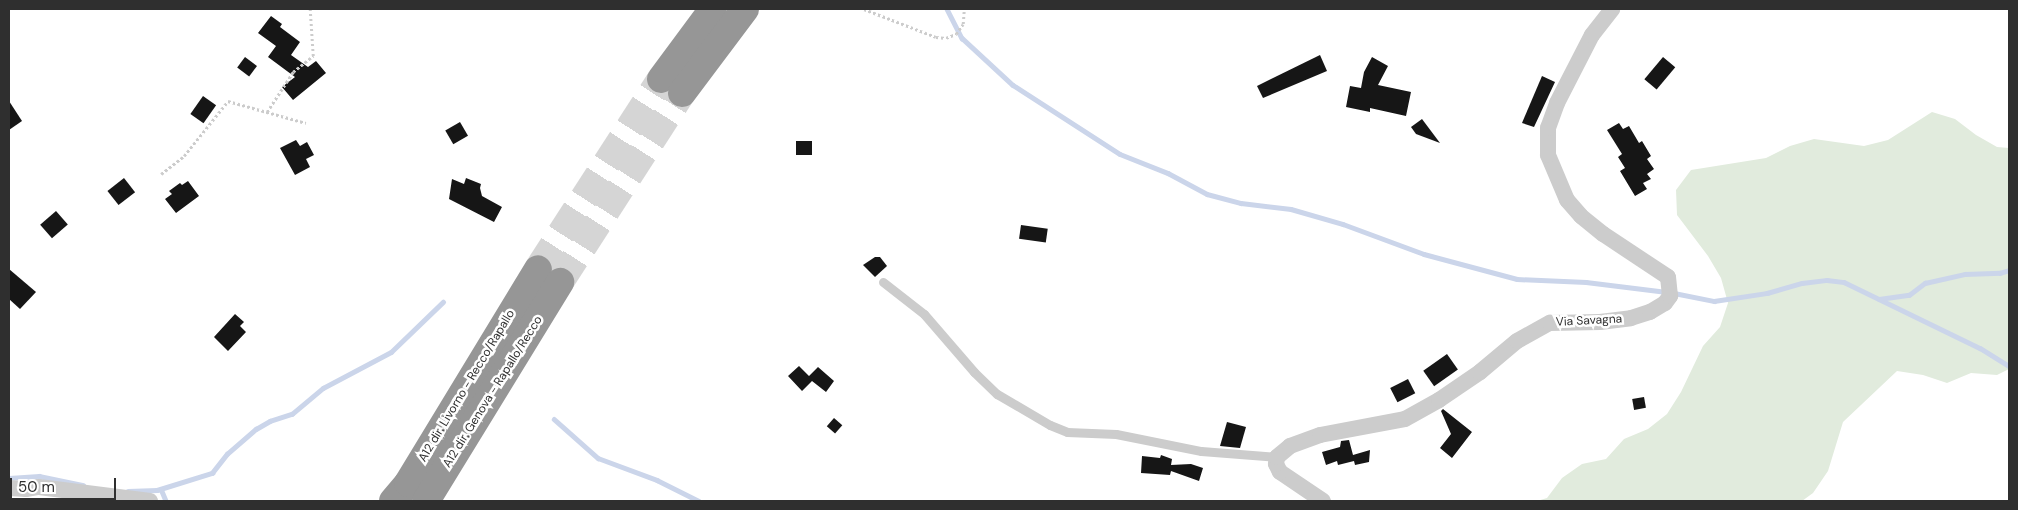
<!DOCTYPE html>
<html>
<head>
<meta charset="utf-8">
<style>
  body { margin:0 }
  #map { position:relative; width:2018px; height:510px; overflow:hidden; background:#fff; font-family:"DM Sans",sans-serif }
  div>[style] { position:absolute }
  .green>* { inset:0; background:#e1ebdd }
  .stream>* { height:4.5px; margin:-2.25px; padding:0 2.25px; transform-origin:2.25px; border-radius:2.25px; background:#cbd5ea }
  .building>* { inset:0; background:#161616; transform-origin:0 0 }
  .motorway-tunnel>* { height:28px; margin-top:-14px; transform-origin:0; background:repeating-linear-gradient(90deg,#d5d5d5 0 28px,transparent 0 42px) }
  .path>* { height:2.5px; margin-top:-1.25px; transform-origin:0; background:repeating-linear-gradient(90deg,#ccc 0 2.5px,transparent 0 5px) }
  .service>* { height:9px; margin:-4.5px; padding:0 4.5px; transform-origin:4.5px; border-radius:4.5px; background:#ccc }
  .minor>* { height:16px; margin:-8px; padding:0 8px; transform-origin:8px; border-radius:8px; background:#ccc }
  .motorway>* { height:28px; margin:-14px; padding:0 14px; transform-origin:14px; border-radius:14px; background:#969696 }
  span { translate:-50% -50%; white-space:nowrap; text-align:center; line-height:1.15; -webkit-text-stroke:5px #fff; paint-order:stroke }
  .street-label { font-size:12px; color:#2f2f2f }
  .frame { position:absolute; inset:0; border:10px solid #2f2f2f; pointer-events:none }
  .scale { position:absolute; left:10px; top:478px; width:106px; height:22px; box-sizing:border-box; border:2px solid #2f2f2f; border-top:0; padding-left:6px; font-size:15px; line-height:18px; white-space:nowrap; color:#2f2f2f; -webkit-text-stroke:4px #fff; paint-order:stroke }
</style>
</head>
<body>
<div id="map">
  <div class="green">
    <div style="clip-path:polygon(1932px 112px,1955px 119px,1976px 135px,1997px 147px,2009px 148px,2009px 369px,1997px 375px,1971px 373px,1947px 383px,1923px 375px,1897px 371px,1843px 422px,1828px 471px,1813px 493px,1802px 501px,1537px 501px,1547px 498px,1562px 478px,1582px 464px,1606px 459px,1624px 439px,1648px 429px,1667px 414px,1681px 392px,1703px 346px,1720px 327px,1728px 303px,1721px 278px,1708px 256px,1677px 215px,1676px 190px,1691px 170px,1766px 158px,1790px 146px,1814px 139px,1864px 146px,1888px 140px)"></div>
  </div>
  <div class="stream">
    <div style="left:947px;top:9px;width:33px;rotate:63deg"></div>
    <div style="left:962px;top:38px;width:69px;rotate:42.7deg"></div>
    <div style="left:1013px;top:85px;width:127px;rotate:32.8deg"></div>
    <div style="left:1120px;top:154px;width:52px;rotate:21.6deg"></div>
    <div style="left:1168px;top:173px;width:44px;rotate:28.3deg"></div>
    <div style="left:1207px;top:194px;width:35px;rotate:15deg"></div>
    <div style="left:1241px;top:203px;width:50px;rotate:6.8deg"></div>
    <div style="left:1291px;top:209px;width:54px;rotate:16.1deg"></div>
    <div style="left:1343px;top:224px;width:86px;rotate:20.3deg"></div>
    <div style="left:1424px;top:254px;width:96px;rotate:15deg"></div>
    <div style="left:1517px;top:279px;width:69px;rotate:2.5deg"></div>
    <div style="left:1586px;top:282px;width:81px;rotate:7.1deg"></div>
    <div style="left:1674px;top:293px;width:41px;rotate:11.3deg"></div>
    <div style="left:1714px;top:301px;width:54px;rotate:-8.6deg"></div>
    <div style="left:1767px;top:293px;width:36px;rotate:-16deg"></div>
    <div style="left:1802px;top:283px;width:25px;rotate:-7deg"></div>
    <div style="left:1827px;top:280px;width:17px;rotate:7deg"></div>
    <div style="left:1844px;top:282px;width:151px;rotate:25.9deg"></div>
    <div style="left:1980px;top:348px;width:34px;rotate:32deg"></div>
    <div style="left:1879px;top:299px;width:30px;rotate:-8deg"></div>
    <div style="left:1909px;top:295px;width:20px;rotate:-37deg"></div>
    <div style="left:1925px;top:283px;width:41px;rotate:-12.7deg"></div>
    <div style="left:1965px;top:274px;width:35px;rotate:-2deg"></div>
    <div style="left:2000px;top:273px;width:9px;rotate:-18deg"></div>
    <div style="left:554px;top:419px;width:59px;rotate:41.6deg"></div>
    <div style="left:598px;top:458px;width:63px;rotate:20.4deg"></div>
    <div style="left:657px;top:480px;width:47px;rotate:26.6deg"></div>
    <div style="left:9px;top:478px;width:30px;rotate:-4deg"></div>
    <div style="left:39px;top:476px;width:45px;rotate:11.6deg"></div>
    <div style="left:161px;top:489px;width:13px;rotate:67deg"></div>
    <div style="left:128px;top:491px;width:29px;rotate:-2deg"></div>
    <div style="left:157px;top:490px;width:58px;rotate:-17.2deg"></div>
    <div style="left:212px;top:473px;width:24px;rotate:-52deg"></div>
    <div style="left:227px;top:454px;width:38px;rotate:-41deg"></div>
    <div style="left:256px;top:429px;width:16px;rotate:-30deg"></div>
    <div style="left:270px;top:421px;width:23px;rotate:-18deg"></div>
    <div style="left:292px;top:414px;width:40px;rotate:-40deg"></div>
    <div style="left:323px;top:388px;width:77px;rotate:-27.9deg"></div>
    <div style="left:391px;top:352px;width:72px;rotate:-43.9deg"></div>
  </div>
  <div class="building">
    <div style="clip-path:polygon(271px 16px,282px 24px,280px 27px,300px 42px,291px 55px,308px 67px,316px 61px,326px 73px,293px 100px,282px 87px,295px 77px,268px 57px,276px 46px,258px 33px)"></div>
    <div style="clip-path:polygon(1320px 55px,1327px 71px,1263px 98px,1257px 86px)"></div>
    <div style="left:245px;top:57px;width:15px;height:13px;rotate:37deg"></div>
    <div style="clip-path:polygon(1372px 57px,1388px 66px,1378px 85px,1411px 92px,1406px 116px,1370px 108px,1370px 112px,1346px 107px,1350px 86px,1361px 88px,1364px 72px)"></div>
    <div style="left:1663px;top:57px;width:16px;height:29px;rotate:40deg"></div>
    <div style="clip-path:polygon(1542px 76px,1555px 82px,1534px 127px,1522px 123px)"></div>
    <div style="left:203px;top:96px;width:16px;height:22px;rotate:35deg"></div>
    <div style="clip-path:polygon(9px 101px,22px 121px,9px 130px)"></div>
    <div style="clip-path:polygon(1422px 119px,1440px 143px,1416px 134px,1411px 127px)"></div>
    <div style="left:460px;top:122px;width:16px;height:17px;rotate:60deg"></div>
    <div style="clip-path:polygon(1619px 123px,1623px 129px,1629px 126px,1639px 143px,1642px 141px,1651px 156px,1647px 159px,1654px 169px,1647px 174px,1651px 179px,1643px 183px,1647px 189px,1635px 196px,1620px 171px,1625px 168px,1618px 157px,1622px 154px,1607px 130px)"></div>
    <div style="clip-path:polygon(296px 140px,300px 146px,307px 142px,314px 155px,306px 159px,310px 167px,295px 175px,280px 148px)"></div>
    <div style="left:796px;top:141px;width:16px;height:14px"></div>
    <div style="left:124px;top:178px;width:18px;height:21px;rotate:52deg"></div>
    <div style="clip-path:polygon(466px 178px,481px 184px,480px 188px,482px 196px,502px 207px,494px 222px,449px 199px,452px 179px,464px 184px)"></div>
    <div style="clip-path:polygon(188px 181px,199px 196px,176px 213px,165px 199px,172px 194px,169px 191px,180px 183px,182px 185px)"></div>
    <div style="left:598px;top:187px;width:14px;height:14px;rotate:25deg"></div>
    <div style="left:56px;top:211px;width:18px;height:21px;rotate:49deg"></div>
    <div style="left:1021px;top:225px;width:27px;height:14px;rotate:8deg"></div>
    <div style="clip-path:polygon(875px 257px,880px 257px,887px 266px,875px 277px,863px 265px)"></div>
    <div style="clip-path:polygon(9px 269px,36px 292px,20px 309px,9px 299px)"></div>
    <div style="clip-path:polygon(235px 314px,244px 322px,240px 326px,246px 332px,228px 351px,214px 337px)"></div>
    <div style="left:1447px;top:354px;width:19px;height:29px;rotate:55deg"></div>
    <div style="clip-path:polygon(799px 366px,809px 376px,818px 367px,834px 381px,826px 392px,812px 381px,802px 391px,788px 376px)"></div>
    <div style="left:1408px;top:379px;width:16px;height:20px;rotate:63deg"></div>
    <div style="left:1644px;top:397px;width:11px;height:12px;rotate:80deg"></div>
    <div style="clip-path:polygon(1443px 409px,1472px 432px,1452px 458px,1440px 448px,1451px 434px,1441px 411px)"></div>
    <div style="left:834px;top:418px;width:11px;height:11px;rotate:41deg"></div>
    <div style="clip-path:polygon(1227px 422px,1246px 427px,1240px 448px,1220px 446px)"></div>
    <div style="clip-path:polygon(1349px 440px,1353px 455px,1370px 450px,1369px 462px,1355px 465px,1354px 461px,1338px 465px,1337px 461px,1326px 465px,1322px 452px,1340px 447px,1341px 441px)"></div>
    <div style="clip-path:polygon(1161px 455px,1172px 459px,1171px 465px,1191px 464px,1203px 468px,1199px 481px,1171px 471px,1170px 475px,1141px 473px,1142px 456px,1160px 458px)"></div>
  </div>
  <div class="motorway-tunnel">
    <div style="left:538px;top:269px;width:226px;rotate:-57.1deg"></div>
    <div style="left:560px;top:282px;width:225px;rotate:-57.2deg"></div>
  </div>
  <div class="path">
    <div style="left:864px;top:9px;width:77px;rotate:21.3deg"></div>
    <div style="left:936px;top:37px;width:10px;rotate:6deg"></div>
    <div style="left:946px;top:38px;width:11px;rotate:-22deg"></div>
    <div style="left:956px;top:34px;width:12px;rotate:-55deg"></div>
    <div style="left:963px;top:24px;width:15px;rotate:-86deg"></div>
    <div style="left:267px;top:112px;width:48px;rotate:-57deg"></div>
    <div style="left:293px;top:72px;width:26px;rotate:-39deg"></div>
    <div style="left:313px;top:56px;width:47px;rotate:-93.7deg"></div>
    <div style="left:161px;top:174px;width:29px;rotate:-38deg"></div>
    <div style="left:184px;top:156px;width:70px;rotate:-51.3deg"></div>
    <div style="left:228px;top:101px;width:81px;rotate:15.8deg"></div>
  </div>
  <div class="service">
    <div style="left:883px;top:282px;width:52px;rotate:38deg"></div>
    <div style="left:924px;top:314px;width:77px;rotate:49.2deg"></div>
    <div style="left:974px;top:372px;width:32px;rotate:44deg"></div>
    <div style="left:997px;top:394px;width:61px;rotate:30.3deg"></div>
    <div style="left:1050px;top:425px;width:18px;rotate:22deg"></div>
    <div style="left:1067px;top:432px;width:49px;rotate:2.3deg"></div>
    <div style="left:1116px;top:434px;width:87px;rotate:11.3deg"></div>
    <div style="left:1201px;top:451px;width:76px;rotate:4.5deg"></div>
  </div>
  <div class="minor">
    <div style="left:9px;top:488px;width:17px;rotate:3deg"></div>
    <div style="left:26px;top:489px;width:13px;rotate:-9deg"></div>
    <div style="left:39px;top:487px;width:112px;rotate:7.2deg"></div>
    <div style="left:1323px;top:501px;width:52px;rotate:-146deg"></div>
    <div style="left:1280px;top:472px;width:9px;rotate:-117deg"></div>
    <div style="left:1276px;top:464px;width:7px;rotate:-82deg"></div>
    <div style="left:1277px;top:457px;width:17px;rotate:-40deg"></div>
    <div style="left:1290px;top:446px;width:32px;rotate:-20deg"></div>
    <div style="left:1320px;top:435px;width:86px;rotate:-10.7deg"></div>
    <div style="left:1405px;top:419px;width:39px;rotate:-29deg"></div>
    <div style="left:1439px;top:400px;width:50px;rotate:-34.3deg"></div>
    <div style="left:1480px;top:372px;width:48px;rotate:-40deg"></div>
    <div style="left:1517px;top:341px;width:38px;rotate:-29deg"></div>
    <div style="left:1550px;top:323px;width:50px;rotate:-1.1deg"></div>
    <div style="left:1600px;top:322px;width:31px;rotate:-7deg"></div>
    <div style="left:1631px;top:318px;width:20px;rotate:-18deg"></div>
    <div style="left:1650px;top:312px;width:17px;rotate:-31deg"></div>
    <div style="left:1665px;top:303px;width:9px;rotate:-54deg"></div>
    <div style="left:1670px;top:296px;width:19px;rotate:-96deg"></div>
    <div style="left:1668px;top:277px;width:78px;rotate:-146.5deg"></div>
    <div style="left:1603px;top:234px;width:28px;rotate:-141deg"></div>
    <div style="left:1581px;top:216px;width:21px;rotate:-131deg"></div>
    <div style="left:1567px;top:200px;width:49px;rotate:-112.9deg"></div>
    <div style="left:1548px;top:155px;width:27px;rotate:-90deg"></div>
    <div style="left:1548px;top:128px;width:27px;rotate:-70deg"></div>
    <div style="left:1557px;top:103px;width:76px;rotate:-62.8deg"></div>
    <div style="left:1592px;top:35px;width:33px;rotate:-52deg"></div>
  </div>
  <div class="motorway">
    <div style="left:661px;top:79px;width:87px;rotate:-53.4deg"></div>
    <div style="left:682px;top:93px;width:105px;rotate:-53.1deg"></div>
    <div style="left:393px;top:501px;width:23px;rotate:-50deg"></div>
    <div style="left:408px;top:483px;width:250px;rotate:-58.7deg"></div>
    <div style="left:426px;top:501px;width:257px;rotate:-58.5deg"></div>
  </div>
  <div class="street-label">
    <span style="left:1589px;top:321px;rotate:-3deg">Via Savagna</span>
    <span style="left:467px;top:386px;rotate:-59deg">A12 dir. Livorno - Recco/Rapallo</span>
    <span style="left:493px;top:392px;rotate:-58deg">A12 dir. Genova - Rapallo/Recco</span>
  </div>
  <div class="frame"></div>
  <div class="scale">50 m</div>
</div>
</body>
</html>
